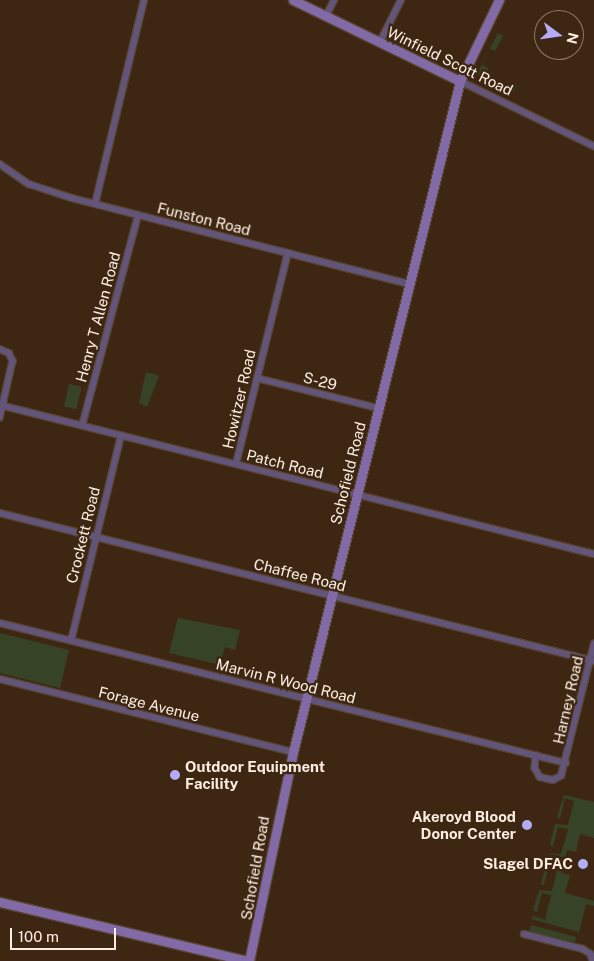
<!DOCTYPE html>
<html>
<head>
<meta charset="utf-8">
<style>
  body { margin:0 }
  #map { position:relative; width:594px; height:961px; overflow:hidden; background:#3d2713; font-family:"Public Sans",sans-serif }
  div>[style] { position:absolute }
  .green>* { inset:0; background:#364327; transform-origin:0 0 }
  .roads { filter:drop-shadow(1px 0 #584330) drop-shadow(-1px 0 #584330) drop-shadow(0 1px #584330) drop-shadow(0 -1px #584330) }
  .street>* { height:5.5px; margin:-2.75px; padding:0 2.75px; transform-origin:2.75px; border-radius:2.75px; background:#63557a }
  .secondary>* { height:9px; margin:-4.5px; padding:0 4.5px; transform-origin:4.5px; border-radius:4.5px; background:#826aa6 }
  .dots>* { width:14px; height:14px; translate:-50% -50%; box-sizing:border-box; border:2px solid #3d2713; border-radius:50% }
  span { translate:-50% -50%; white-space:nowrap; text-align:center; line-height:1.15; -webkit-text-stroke:4.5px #3d2713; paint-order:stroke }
  .street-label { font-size:15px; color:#feeee2 }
  .poi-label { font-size:15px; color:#feeee2; font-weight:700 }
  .left { translate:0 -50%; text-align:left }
  .right { translate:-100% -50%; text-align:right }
  .north { position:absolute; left:534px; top:10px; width:50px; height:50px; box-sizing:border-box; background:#3d2713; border:1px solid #8a7766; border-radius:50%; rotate:104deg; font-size:14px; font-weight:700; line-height:20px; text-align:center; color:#feeee2 }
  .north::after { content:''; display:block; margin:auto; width:18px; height:22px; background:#b5acf8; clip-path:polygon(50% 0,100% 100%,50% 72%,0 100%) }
  .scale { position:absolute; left:10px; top:928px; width:106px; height:22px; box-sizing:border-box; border:2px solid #feeee2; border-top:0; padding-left:6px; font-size:15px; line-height:18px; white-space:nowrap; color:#feeee2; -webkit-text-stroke:4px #3d2713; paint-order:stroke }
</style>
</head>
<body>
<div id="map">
  <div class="green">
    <div style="clip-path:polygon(498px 33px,503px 36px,495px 51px,490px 49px,482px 65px,488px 68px,486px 76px,512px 89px,517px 84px,514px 92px,477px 74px)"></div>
    <div style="clip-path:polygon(146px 372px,159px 376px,147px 407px,139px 403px)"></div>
    <div style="left:69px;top:384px;width:13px;height:23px;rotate:13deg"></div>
    <div style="clip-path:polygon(178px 618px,240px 630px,235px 650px,225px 647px,220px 665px,169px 653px)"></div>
    <div style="clip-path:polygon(0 633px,69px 650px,60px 688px,0 673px)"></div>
    <div style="clip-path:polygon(564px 795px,594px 802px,594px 838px,580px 834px,576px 852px,567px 850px,565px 858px,548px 853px,561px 854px,568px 829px,558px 827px,553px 847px,550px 845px,555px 824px,568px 825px,574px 801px,565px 798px,560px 819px,557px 817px)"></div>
    <div style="clip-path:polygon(547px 861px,563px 864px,561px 873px,570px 875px,565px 893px,594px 901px,594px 906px,586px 904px,579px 932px,531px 919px,533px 916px,545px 920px,551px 895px,542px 893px,537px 912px,533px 910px,539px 890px,552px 891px,558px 867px,549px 865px,544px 885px,541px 884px)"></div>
    <div style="clip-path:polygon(531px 925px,576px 937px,575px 942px,529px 932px)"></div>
  </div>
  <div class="roads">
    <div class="street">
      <div style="left:326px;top:16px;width:18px;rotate:-63deg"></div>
      <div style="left:380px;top:42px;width:47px;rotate:-63.4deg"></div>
      <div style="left:460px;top:81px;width:149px;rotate:25.9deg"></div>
      <div style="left:0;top:164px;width:35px;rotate:35deg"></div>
      <div style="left:29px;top:184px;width:45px;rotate:18deg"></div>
      <div style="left:72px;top:198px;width:348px;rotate:14.3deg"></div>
      <div style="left:95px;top:204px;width:210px;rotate:-76.5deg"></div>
      <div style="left:0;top:349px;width:10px;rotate:24deg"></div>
      <div style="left:9px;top:353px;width:9px;rotate:63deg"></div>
      <div style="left:13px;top:361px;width:58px;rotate:102.8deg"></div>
      <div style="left:257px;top:378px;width:125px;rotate:13.9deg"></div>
      <div style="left:0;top:405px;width:612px;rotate:14.08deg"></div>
      <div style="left:82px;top:426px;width:218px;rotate:-75.1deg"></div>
      <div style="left:236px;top:464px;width:217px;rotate:-76.2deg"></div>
      <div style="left:0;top:513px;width:612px;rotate:13.99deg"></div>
      <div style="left:0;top:623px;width:583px;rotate:13.89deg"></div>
      <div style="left:71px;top:641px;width:211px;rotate:-76.3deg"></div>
      <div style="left:0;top:679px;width:302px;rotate:14deg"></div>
      <div style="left:536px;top:755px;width:13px;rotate:94deg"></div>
      <div style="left:535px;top:768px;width:10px;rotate:61deg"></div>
      <div style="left:540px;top:777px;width:13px;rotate:13deg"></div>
      <div style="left:553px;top:780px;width:9px;rotate:-27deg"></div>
      <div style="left:561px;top:776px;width:136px;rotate:-76deg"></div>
      <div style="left:524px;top:934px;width:61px;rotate:14.3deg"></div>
      <div style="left:583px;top:949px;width:9px;rotate:32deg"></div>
      <div style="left:591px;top:954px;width:7px;rotate:74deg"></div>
    </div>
    <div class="secondary">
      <div style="left:293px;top:0;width:186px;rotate:25.9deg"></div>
      <div style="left:0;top:902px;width:254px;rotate:13.4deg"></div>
      <div style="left:249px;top:961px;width:214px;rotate:-78.1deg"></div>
      <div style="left:293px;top:752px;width:691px;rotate:-76.02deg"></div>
      <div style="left:460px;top:81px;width:90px;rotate:-64.3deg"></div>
    </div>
  </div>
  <div class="dots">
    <div style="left:175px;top:775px;background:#b5acf8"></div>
    <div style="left:527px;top:825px;background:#b5acf8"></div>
    <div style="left:583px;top:864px;background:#b5acf8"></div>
  </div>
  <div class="street-label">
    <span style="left:450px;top:61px;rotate:26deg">Winfield Scott Road</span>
    <span style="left:204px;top:219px;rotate:14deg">Funston Road</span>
    <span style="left:98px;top:317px;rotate:-75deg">Henry T Allen Road</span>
    <span style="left:320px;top:381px;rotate:14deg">S-29</span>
    <span style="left:239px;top:399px;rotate:-77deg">Howitzer Road</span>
    <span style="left:285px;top:464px;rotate:14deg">Patch Road</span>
    <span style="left:348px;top:473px;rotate:-76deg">Schofield Road</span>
    <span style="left:83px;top:535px;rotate:-76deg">Crockett Road</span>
    <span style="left:300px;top:575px;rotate:14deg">Chaffee Road</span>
    <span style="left:286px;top:681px;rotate:14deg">Marvin R Wood Road</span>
    <span style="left:568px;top:700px;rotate:-77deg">Harney Road</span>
    <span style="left:149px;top:704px;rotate:14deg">Forage Avenue</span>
    <span style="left:255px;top:868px;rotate:-80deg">Schofield Road</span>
  </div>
  <div class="poi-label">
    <span class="left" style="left:185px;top:775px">Outdoor Equipment<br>Facility</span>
    <span class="right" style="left:516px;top:825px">Akeroyd Blood<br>Donor Center</span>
    <span class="right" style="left:573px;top:864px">Slagel DFAC</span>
  </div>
  <div class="north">N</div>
  <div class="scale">100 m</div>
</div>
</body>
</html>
